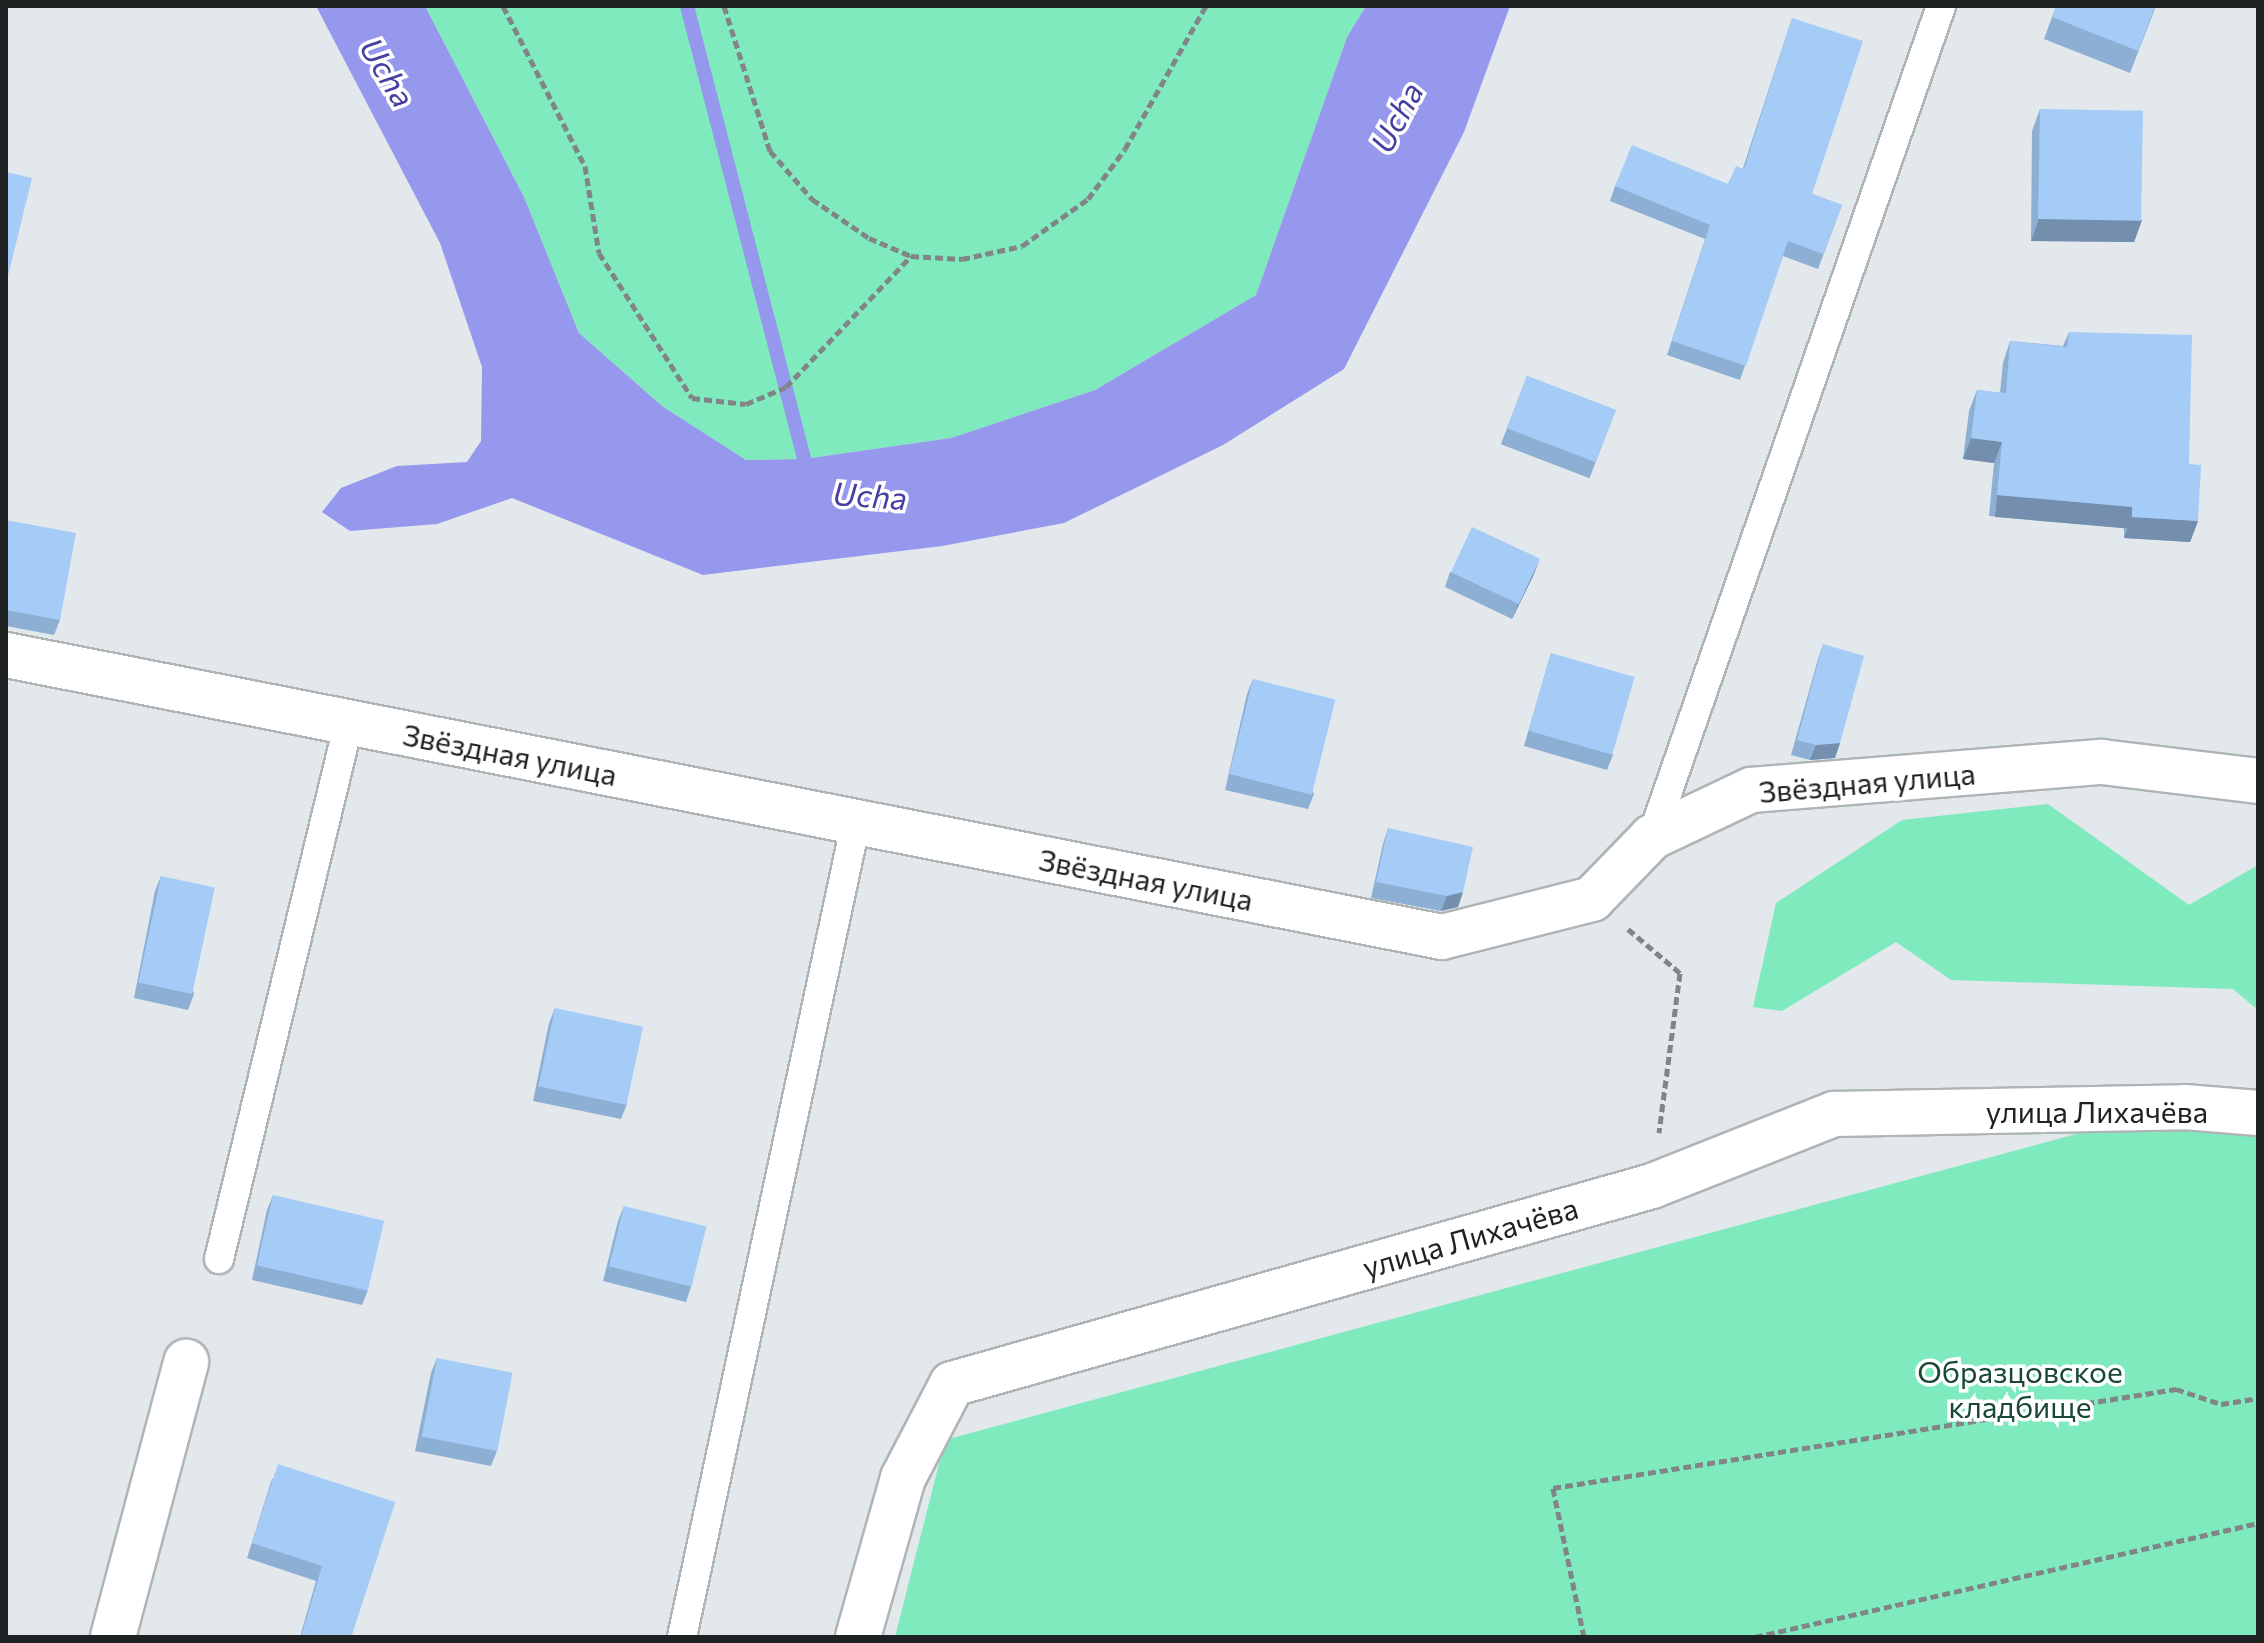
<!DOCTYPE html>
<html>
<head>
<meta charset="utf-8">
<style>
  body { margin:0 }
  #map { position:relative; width:2264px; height:1643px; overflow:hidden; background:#e2e8eb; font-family:Commissioner,sans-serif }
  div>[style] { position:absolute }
  .green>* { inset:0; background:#7eeabd }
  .water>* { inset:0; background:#9598ed }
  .stream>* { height:14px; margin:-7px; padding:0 7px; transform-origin:7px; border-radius:7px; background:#9598ed }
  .path>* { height:5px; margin-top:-2.5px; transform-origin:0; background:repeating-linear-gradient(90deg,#818587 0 8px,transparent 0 12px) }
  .roads { filter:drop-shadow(2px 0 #afb5b7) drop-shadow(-2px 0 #afb5b7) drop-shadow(0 2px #afb5b7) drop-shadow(0 -2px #afb5b7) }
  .service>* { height:28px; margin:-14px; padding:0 14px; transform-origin:14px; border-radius:14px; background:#fff }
  .minor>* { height:44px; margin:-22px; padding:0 22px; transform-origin:22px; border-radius:22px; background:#fff }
  .wall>* { inset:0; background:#8eafd4; transform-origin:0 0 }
  .shaded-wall>* { inset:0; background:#748ead; transform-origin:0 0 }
  .building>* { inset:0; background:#a5cbf7; transform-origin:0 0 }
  span { translate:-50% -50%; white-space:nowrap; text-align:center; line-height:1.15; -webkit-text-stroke:7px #fff; paint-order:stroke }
  .street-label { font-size:30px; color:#1f2223 }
  .park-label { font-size:30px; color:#194936 }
  .water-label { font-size:32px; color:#463ea0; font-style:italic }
  .frame { position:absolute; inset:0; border:8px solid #1f2223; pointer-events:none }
</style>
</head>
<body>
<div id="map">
  <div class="green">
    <div style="clip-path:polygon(425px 6px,1366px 6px,1347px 37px,1256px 295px,1095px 390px,951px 438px,804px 459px,746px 460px,662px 406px,579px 333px,524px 197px)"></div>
    <div style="clip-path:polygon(2048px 804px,2189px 905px,2258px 865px,2258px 1010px,2233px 989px,1951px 980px,1896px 942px,1782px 1011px,1753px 1007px,1776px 903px,1902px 820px)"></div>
    <div style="clip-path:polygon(2224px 1094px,2258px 1103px,2258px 1637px,895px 1637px,945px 1440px)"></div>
  </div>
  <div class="water">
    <div style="clip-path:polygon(316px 6px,425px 6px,524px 197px,579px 333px,662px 406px,746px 460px,804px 459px,951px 438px,1095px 390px,1256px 295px,1347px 37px,1366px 6px,1510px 6px,1464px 132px,1344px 369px,1223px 445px,1064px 523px,942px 546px,703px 575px,512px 498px,437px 524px,350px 531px,322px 512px,341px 488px,397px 466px,467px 462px,481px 441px,482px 367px,440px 243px)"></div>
  </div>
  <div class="stream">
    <div style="left:687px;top:6px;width:483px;rotate:75.5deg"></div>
  </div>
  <div class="path">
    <div style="left:503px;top:6px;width:180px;rotate:62.9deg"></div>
    <div style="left:585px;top:166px;width:88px;rotate:80.9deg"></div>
    <div style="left:599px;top:253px;width:172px;rotate:57.3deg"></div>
    <div style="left:692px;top:398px;width:54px;rotate:6.3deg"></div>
    <div style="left:746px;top:404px;width:43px;rotate:-23deg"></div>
    <div style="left:786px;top:387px;width:181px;rotate:-46.3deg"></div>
    <div style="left:724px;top:6px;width:152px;rotate:72.4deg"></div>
    <div style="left:770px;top:151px;width:64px;rotate:48.8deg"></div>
    <div style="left:812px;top:199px;width:69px;rotate:34.4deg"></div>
    <div style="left:869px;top:238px;width:46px;rotate:23.2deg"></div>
    <div style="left:911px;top:256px;width:51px;rotate:3.4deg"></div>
    <div style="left:962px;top:259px;width:61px;rotate:-12.2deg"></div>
    <div style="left:1022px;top:246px;width:81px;rotate:-35.5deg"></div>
    <div style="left:1088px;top:199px;width:62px;rotate:-53.5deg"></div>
    <div style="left:1125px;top:149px;width:164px;rotate:-60.5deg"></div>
    <div style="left:1628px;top:929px;width:68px;rotate:40.2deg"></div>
    <div style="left:1680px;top:973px;width:161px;rotate:97.5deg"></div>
    <div style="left:1584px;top:1637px;width:152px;rotate:-101.8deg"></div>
    <div style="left:1553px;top:1488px;width:631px;rotate:-9.03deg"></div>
    <div style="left:2176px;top:1389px;width:47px;rotate:18.4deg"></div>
    <div style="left:2221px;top:1404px;width:37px;rotate:-9deg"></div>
    <div style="left:1755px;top:1637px;width:516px;rotate:-12.77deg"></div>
  </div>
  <div class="roads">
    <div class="service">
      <div style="left:1652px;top:837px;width:880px;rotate:-70.82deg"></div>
      <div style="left:219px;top:1259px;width:553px;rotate:-76.39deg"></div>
      <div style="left:682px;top:1637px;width:833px;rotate:-77.95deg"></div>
    </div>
    <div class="minor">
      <div style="left:6px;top:655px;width:1463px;rotate:11.11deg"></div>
      <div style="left:1442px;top:937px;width:155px;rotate:-14.2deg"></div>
      <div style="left:1592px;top:899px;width:86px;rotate:-45.9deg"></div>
      <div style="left:1652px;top:837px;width:110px;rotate:-25.4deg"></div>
      <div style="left:1751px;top:790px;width:352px;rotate:-4.6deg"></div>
      <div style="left:2102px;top:762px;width:157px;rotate:6.9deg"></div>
      <div style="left:113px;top:1637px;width:285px;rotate:-75.1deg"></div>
      <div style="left:858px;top:1637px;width:165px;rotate:-74.2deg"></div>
      <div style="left:903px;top:1478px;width:106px;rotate:-62.5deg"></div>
      <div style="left:952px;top:1384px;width:727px;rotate:-15.79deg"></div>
      <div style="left:1652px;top:1186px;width:196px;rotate:-21.6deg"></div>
      <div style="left:1834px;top:1114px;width:351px;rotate:-1.1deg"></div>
      <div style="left:2185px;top:1107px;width:73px;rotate:4.7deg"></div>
    </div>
  </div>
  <div class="wall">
    <div style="clip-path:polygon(2056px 6px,2156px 6px,2130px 73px,2044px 39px)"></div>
    <div style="clip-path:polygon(1792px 18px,1812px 194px,1842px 205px,1818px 269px,1783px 256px,1740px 380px,1667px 355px,1705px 239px,1610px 201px,1615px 186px,1728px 184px,1743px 168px)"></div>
    <div style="clip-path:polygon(2040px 109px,2142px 220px,2134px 242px,2031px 241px,2032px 131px)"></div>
    <div style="clip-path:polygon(2069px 332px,2189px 464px,2198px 521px,2190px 542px,2124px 538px,2124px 528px,1989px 516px,1994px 463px,1963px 459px,1969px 411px,1977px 390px,2000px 393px,2003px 363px,2010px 341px,2063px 346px)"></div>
    <div style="left:1527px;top:376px;width:95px;height:73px;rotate:21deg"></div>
    <div style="clip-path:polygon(6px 520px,60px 620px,54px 635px,6px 626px)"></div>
    <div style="clip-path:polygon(1450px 572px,1534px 574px,1512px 619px,1445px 587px)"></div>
    <div style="clip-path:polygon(1823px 644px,1840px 743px,1835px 758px,1810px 760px,1791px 755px,1818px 659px)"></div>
    <div style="clip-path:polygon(1551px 653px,1613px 755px,1607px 770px,1524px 746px)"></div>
    <div style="clip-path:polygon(1253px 679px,1314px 794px,1308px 809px,1225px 790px,1247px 694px)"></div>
    <div style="clip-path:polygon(1388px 828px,1463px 892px,1458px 907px,1441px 911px,1371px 898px,1383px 844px)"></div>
    <div style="clip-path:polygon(161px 876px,194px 994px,188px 1010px,134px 998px,155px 891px)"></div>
    <div style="clip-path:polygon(555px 1008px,627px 1104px,621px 1119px,533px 1101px,549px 1023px)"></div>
    <div style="clip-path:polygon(273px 1195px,368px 1290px,362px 1305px,252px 1280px,267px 1210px)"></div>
    <div style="clip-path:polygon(624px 1206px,691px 1287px,686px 1302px,603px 1281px,618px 1221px)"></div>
    <div style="clip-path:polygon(437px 1358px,497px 1451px,491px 1466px,415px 1451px,431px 1373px)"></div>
    <div style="clip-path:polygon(272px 1479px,395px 1502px,351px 1637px,300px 1637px,316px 1581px,247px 1558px)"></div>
  </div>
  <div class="shaded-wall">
    <div style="clip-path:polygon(2039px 219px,2142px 220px,2134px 242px,2031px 241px)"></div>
    <div style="clip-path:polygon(1971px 438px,2002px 442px,1994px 463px,1963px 459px)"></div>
    <div style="left:1997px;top:495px;width:136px;height:22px;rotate:5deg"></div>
    <div style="clip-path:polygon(2132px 517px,2198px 521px,2190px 542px,2124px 538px)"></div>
    <div style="clip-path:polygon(1540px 559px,1534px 574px,1512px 619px,1518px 604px)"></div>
    <div style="clip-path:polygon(1840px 743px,1835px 758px,1810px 760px,1816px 745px)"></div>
    <div style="clip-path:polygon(1463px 892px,1458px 907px,1441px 911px,1447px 896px)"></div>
  </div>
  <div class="building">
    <div style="clip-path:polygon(2056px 6px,2155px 6px,2138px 51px,2052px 17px)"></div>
    <div style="clip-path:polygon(1792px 18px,1863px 41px,1812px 194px,1842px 205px,1823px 254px,1788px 241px,1746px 366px,1672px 341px,1710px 225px,1615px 186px,1632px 145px,1728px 184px,1736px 166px,1744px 169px)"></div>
    <div style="left:2040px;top:109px;width:103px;height:110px;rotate:1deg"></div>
    <div style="clip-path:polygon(6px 172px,32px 178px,6px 284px)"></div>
    <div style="clip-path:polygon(2069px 332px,2192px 335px,2189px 464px,2201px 465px,2198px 521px,2132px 517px,2132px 507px,1997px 495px,2002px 442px,1971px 438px,1977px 390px,2006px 393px,2010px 341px,2067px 347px)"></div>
    <div style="left:1527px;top:376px;width:95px;height:56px;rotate:21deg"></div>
    <div style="clip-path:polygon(6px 520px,76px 533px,60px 620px,6px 610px)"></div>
    <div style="left:1472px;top:527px;width:75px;height:50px;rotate:25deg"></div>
    <div style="clip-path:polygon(1823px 644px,1864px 656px,1840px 743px,1816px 745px,1797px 740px)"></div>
    <div style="left:1551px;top:653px;width:87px;height:81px;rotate:16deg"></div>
    <div style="left:1253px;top:679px;width:85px;height:98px;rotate:14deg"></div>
    <div style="clip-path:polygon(1388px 828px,1473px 847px,1463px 892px,1447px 896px,1376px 882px)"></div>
    <div style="left:161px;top:876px;width:55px;height:109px;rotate:12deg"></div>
    <div style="left:555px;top:1008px;width:90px;height:80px;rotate:12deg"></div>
    <div style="left:273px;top:1195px;width:114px;height:72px;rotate:13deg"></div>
    <div style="left:624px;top:1206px;width:85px;height:62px;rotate:14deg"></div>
    <div style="left:437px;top:1358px;width:77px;height:80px;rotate:11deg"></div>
    <div style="clip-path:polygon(278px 1464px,395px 1502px,351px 1637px,301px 1637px,322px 1566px,252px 1543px)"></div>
  </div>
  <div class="street-label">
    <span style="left:510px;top:754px;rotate:11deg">Звёздная улица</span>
    <span style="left:1867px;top:782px;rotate:-5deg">Звёздная улица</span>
    <span style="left:1146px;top:879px;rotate:11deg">Звёздная улица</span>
    <span style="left:2097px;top:1111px">улица Лихачёва</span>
    <span style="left:1470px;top:1237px;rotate:-16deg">улица Лихачёва</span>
  </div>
  <div class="park-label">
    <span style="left:2020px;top:1388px">Образцовское<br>кладбище</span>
  </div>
  <div class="water-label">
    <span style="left:388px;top:72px;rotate:59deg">Ucha</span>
    <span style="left:1396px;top:117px;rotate:-62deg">Ucha</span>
    <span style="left:870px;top:495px;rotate:4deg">Ucha</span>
  </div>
  <div class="frame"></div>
</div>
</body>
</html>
